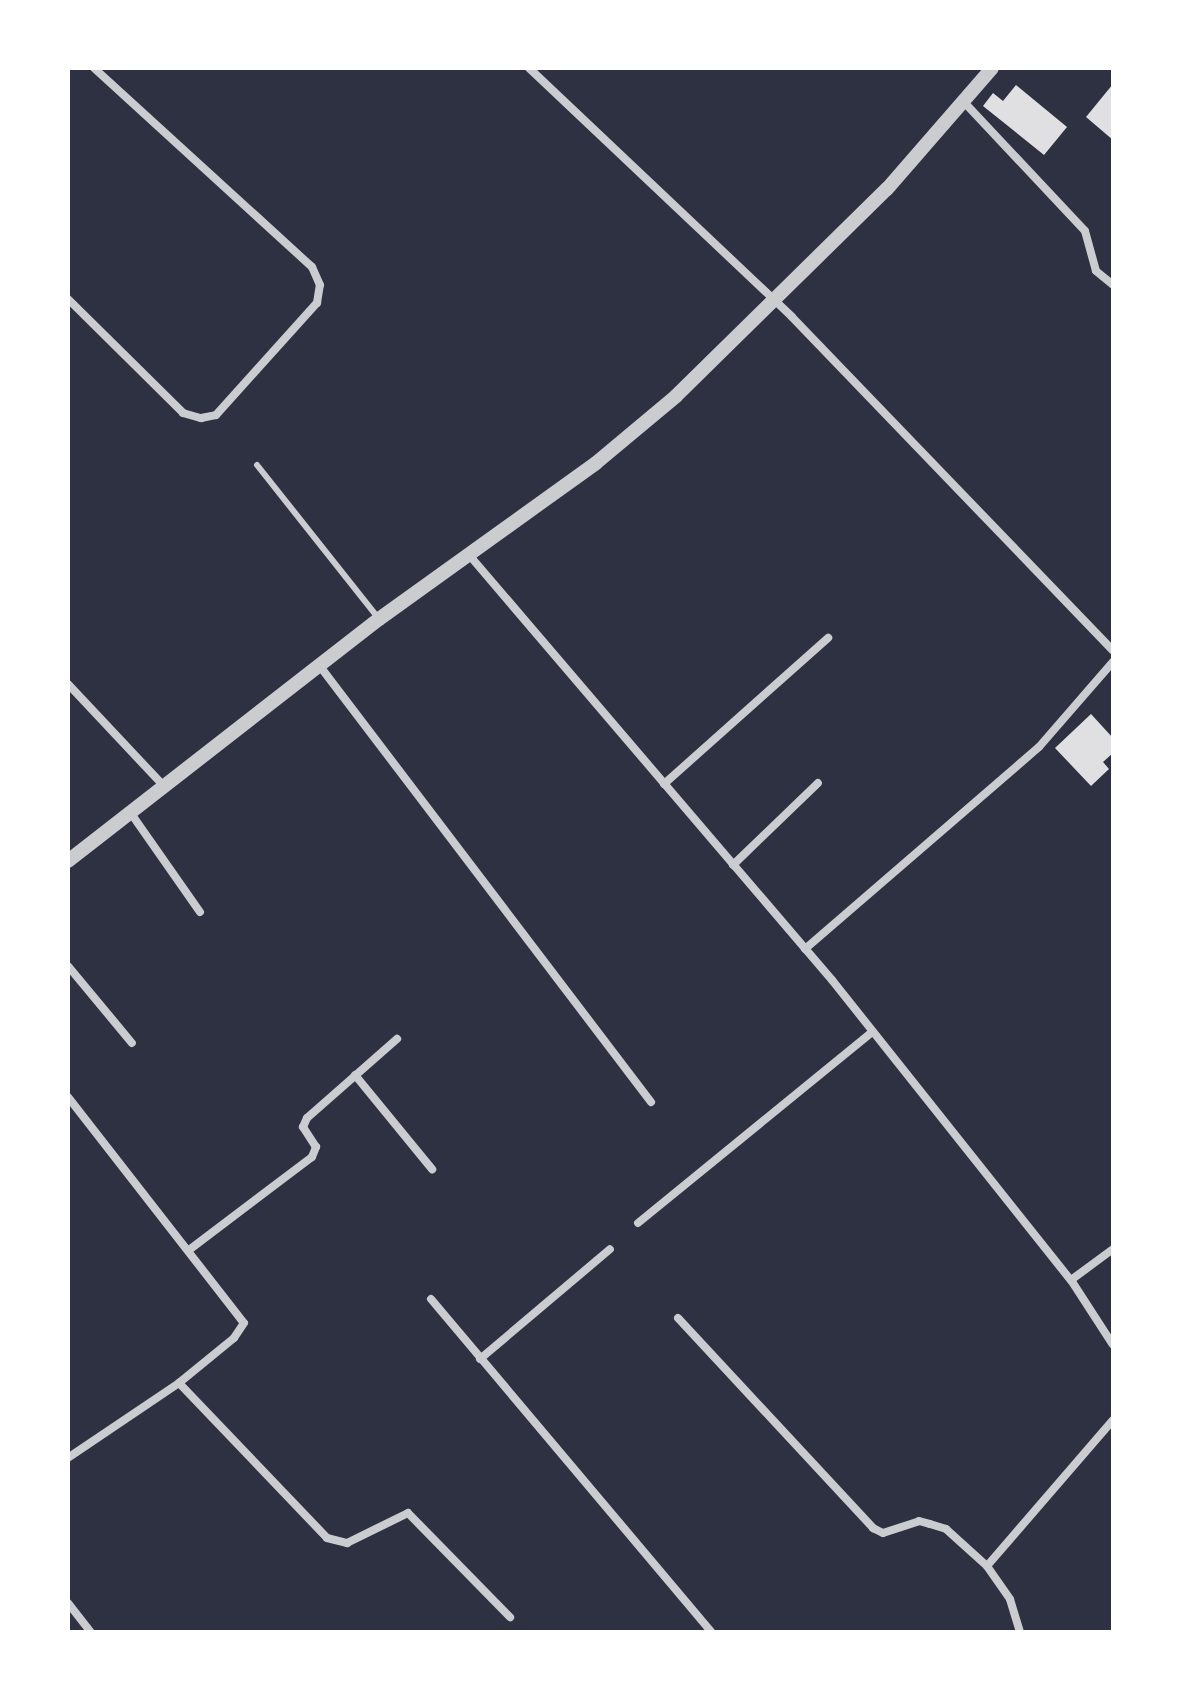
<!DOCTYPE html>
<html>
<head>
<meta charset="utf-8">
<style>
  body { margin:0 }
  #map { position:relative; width:1181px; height:1700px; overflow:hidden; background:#2d3142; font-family:"PT Sans",sans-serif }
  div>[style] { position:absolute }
  .building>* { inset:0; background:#e0e0e3 }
  .service>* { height:6px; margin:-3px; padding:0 3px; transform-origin:3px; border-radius:3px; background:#caccd0 }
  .minor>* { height:8px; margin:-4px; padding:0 4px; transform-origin:4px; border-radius:4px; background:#caccd0 }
  .tertiary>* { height:14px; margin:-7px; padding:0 7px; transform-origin:7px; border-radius:7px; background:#caccd0 }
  span { translate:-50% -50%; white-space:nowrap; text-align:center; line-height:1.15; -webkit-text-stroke:7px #fff; paint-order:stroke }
  .frame { position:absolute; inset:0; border:70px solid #fff; pointer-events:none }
</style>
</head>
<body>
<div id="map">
  <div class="building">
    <div style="clip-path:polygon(1113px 84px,1113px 140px,1086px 117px)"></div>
    <div style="clip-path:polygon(1016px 85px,1067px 127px,1044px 155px,983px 106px,993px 93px,1003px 101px)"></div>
    <div style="clip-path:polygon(1091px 714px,1113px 738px,1113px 753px,1103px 762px,1109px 769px,1091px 786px,1055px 748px)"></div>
  </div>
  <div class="service">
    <div style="left:257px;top:465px;width:196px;rotate:51.6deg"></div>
  </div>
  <div class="minor">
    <div style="left:529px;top:68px;width:362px;rotate:43.4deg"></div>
    <div style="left:792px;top:317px;width:463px;rotate:46.1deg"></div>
    <div style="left:963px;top:101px;width:178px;rotate:46.8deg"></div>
    <div style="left:1085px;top:231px;width:41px;rotate:74.6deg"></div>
    <div style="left:1096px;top:271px;width:22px;rotate:39deg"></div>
    <div style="left:68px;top:299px;width:162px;rotate:44.7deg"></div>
    <div style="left:183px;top:413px;width:19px;rotate:16deg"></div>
    <div style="left:201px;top:418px;width:15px;rotate:-11deg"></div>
    <div style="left:216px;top:415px;width:151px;rotate:-48deg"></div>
    <div style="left:317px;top:303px;width:18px;rotate:-81deg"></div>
    <div style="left:320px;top:285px;width:20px;rotate:-114deg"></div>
    <div style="left:312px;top:267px;width:295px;rotate:-137.6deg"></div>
    <div style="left:470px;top:556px;width:558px;rotate:49.51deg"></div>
    <div style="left:832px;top:980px;width:384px;rotate:51.5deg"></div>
    <div style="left:1071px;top:1280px;width:77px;rotate:57.1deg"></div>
    <div style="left:319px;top:665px;width:549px;rotate:52.78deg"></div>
    <div style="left:68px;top:684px;width:139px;rotate:46.8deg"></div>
    <div style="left:664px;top:784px;width:220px;rotate:-41.7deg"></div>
    <div style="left:130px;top:812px;width:122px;rotate:55deg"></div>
    <div style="left:733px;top:865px;width:118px;rotate:-44deg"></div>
    <div style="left:805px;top:949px;width:309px;rotate:-40.8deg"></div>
    <div style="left:1039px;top:747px;width:113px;rotate:-49deg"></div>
    <div style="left:68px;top:966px;width:100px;rotate:50.3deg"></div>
    <div style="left:355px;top:1075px;width:122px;rotate:50.7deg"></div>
    <div style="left:68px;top:1097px;width:286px;rotate:52.1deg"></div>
    <div style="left:244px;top:1323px;width:18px;rotate:124deg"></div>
    <div style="left:234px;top:1338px;width:71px;rotate:140.7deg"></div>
    <div style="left:179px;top:1383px;width:134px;rotate:146deg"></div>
    <div style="left:638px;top:1223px;width:302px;rotate:-39.2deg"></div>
    <div style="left:189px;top:1250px;width:154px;rotate:-37.1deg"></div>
    <div style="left:312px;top:1157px;width:11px;rotate:-68deg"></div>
    <div style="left:316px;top:1147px;width:24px;rotate:-123deg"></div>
    <div style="left:303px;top:1127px;width:10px;rotate:-66deg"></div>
    <div style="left:307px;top:1118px;width:120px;rotate:-41.3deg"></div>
    <div style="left:1071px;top:1280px;width:52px;rotate:-36.4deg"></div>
    <div style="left:431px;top:1299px;width:435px;rotate:49.9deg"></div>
    <div style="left:678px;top:1318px;width:287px;rotate:47.1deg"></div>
    <div style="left:873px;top:1528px;width:11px;rotate:27deg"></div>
    <div style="left:883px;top:1533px;width:38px;rotate:-18deg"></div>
    <div style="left:919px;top:1521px;width:11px;rotate:15deg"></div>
    <div style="left:930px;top:1524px;width:17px;rotate:17deg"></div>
    <div style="left:946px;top:1529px;width:55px;rotate:42.1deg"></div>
    <div style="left:480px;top:1359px;width:170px;rotate:-40.2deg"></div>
    <div style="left:179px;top:1383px;width:214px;rotate:46.3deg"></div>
    <div style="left:327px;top:1538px;width:21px;rotate:14deg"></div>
    <div style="left:347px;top:1543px;width:68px;rotate:-26.2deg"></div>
    <div style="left:408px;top:1513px;width:146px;rotate:45.6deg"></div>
    <div style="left:68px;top:1603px;width:37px;rotate:52deg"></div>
    <div style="left:1020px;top:1632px;width:34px;rotate:-107deg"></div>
    <div style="left:1010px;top:1599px;width:40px;rotate:-124.9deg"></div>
    <div style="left:987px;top:1566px;width:193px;rotate:-49.2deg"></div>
  </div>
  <div class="tertiary">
    <div style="left:68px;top:861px;width:394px;rotate:-37.9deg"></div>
    <div style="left:379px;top:619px;width:267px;rotate:-35.7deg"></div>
    <div style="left:596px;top:463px;width:104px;rotate:-39.9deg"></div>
    <div style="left:676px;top:396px;width:296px;rotate:-44.5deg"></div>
    <div style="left:887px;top:189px;width:160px;rotate:-49deg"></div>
  </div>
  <div class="frame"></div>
</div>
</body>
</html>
